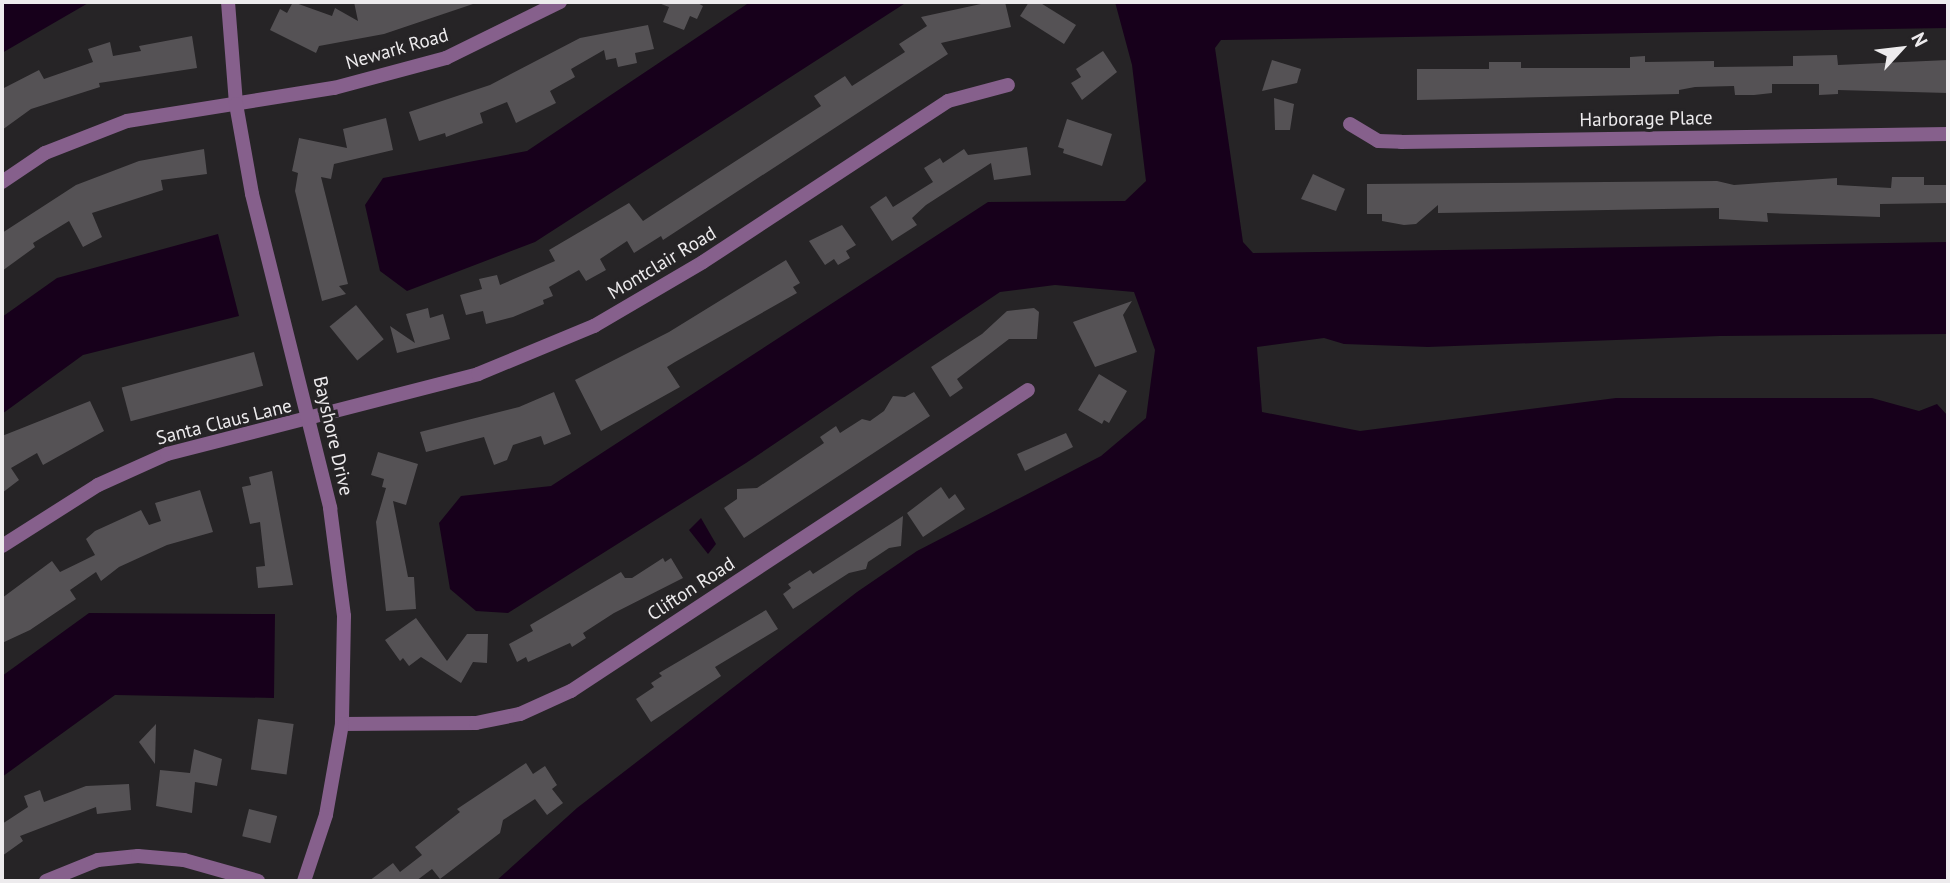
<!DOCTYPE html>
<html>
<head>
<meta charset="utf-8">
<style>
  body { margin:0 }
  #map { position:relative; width:1950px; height:883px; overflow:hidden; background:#262426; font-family:"PT Sans",sans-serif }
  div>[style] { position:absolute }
  .water>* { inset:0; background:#17001b }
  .building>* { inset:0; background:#555255; transform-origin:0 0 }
  .minor>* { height:14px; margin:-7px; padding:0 7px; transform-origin:7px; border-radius:7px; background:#86608c }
  .tertiary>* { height:14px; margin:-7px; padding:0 7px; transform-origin:7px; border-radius:7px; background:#86608c }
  span { translate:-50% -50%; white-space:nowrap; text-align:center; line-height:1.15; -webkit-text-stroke:6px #262426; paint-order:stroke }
  .street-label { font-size:19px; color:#edebed }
  .frame { position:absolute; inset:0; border:4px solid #edebed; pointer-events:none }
  .north { position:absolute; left:1866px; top:14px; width:70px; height:70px; -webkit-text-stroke:5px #262426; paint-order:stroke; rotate:63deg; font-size:19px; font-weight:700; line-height:28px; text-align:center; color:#edebed }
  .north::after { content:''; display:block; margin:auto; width:24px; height:32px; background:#edebed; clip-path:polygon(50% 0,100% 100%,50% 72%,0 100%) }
</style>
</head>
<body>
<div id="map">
  <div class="water">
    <div style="clip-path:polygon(2px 2px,90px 2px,2px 53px)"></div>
    <div style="clip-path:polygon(750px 2px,907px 2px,535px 242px,407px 291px,380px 271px,365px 205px,383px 178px,527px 151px)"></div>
    <div style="clip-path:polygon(1115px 2px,1948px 2px,1948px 28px,1221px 40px,1215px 48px,1243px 242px,1253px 253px,1948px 242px,1948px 334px,1720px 336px,1428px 347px,1344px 344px,1324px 338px,1257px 347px,1262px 412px,1360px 431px,1616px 398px,1872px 398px,1919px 411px,1937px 404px,1948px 416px,1948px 881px,496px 881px,577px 808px,857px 592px,917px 551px,1101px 456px,1146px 418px,1155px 350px,1134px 292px,1055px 285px,1000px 292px,746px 463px,508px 613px,476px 611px,450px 589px,439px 523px,461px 496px,551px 486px,988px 202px,1125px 201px,1146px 181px,1132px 65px)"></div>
    <div style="clip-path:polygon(218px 234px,239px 316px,83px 355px,2px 414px,2px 317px,57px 278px)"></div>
    <div style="clip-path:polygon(701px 518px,716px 544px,708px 554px,689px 530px)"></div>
    <div style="clip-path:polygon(89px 613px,275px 614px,274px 698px,115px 695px,2px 777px,2px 676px)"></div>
  </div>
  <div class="building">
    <div style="clip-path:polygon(293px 2px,332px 16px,335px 8px,358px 21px,354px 2px,473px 4px,384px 34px,319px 46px,316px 53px,270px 30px,280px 9px,287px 13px)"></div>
    <div style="clip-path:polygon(656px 2px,696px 2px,703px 6px,697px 19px,690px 16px,684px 30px,663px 22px,669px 7px)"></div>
    <div style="clip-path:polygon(990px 2px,1005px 2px,1011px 27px,941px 43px,948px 54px,663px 240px,661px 236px,634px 253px,627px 241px,600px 259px,606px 270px,586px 281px,579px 270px,549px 287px,553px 296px,543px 300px,544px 304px,513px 317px,486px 324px,483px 311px,466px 315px,460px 295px,482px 289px,479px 279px,497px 275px,500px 285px,555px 261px,549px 250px,629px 203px,643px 221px,821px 106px,814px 96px,845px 76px,852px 86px,905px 52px,899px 44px,927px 26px,921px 17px)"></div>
    <div style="clip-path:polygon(1029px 2px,1039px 2px,1076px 25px,1064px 44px,1020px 16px)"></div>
    <div style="clip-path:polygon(648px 25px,654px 49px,635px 53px,637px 63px,618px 67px,616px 58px,606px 60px,604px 50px,571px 69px,575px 77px,550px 91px,556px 103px,516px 123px,507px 102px,480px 113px,483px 123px,446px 137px,445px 133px,419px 141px,409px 112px,490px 85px,580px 38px)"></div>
    <div style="clip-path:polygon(192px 36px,197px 68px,99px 83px,100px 87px,31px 109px,2px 130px,2px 89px,39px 70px,44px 79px,93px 62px,88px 49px,110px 42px,113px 56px,141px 51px,139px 46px)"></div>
    <div style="clip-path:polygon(1103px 51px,1117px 72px,1082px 100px,1071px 83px,1081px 77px,1076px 69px)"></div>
    <div style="clip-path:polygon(1837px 55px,1838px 65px,1948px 60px,1948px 93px,1838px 90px,1838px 94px,1819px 95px,1819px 84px,1772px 84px,1772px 93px,1754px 95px,1735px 95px,1734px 86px,1695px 87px,1679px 90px,1679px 94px,1417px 100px,1417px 69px,1489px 69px,1489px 62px,1521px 62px,1521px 68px,1630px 68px,1630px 57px,1645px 56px,1645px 62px,1714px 61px,1714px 67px,1793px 66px,1793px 56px)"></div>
    <div style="clip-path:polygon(1272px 60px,1301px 69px,1297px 83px,1262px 91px)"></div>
    <div style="clip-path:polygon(1274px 98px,1294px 104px,1290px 130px,1275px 130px)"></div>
    <div style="clip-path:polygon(386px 118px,393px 150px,334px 164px,331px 179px,321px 177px,348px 284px,339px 286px,346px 294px,322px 301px,295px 191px,298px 173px,292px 171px,299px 138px,347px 148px,343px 129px)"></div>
    <div style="clip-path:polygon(1067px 119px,1112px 134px,1102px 166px,1063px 153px,1064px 149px,1058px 147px)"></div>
    <div style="clip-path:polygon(1027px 147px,1031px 175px,994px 180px,991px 163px,926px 205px,912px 218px,917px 225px,892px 241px,870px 207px,886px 196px,893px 207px,933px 182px,924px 168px,940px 158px,943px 163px,964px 149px,968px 155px)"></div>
    <div style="clip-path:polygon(204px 149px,207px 174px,161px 180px,163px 190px,92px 213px,102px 237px,83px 247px,69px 221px,33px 243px,35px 247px,2px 271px,2px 233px,76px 185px,139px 161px)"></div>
    <div style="clip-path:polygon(1313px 174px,1345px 189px,1336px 211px,1301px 199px)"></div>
    <div style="clip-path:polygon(1892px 177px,1924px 177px,1924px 185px,1948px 185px,1948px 203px,1880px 204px,1880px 217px,1767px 213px,1768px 222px,1719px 219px,1719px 208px,1438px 213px,1438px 205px,1416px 224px,1404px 225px,1382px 221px,1382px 214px,1367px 214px,1367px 184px,1717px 181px,1734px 185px,1837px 178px,1837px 185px,1891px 188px)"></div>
    <div style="clip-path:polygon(842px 225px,856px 245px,846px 251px,850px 258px,838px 265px,834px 259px,825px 265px,809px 241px)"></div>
    <div style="clip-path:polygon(786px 260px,800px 283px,793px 287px,797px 293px,675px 362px,667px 367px,680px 387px,601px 431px,575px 380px,669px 332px)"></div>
    <div style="clip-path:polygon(1132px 301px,1123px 315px,1137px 352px,1095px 367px,1073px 322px)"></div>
    <div style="left:356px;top:305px;width:44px;height:34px;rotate:51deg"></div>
    <div style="clip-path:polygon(428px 308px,430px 318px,443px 314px,450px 339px,397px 353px,390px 326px,415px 343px,406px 314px)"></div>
    <div style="clip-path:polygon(1034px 308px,1039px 312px,1037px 339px,1009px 339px,957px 379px,963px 388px,950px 397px,931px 367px,982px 334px,1007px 311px)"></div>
    <div style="left:254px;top:352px;width:35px;height:137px;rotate:75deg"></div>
    <div style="clip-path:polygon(1099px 374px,1127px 391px,1109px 423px,1104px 420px,1102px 424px,1078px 410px)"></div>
    <div style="clip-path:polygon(554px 392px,571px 434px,544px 445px,541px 436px,513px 445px,507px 460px,494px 465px,484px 437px,426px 452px,420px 432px,519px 407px)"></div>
    <div style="clip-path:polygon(914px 392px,930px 416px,744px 538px,724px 508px,737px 499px,737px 489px,757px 488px,824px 443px,820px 437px,836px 426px,840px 433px,862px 419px,870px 421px,884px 411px,893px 396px,905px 397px)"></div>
    <div style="clip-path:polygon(90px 401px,104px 431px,43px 465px,37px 453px,11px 468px,19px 480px,2px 493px,2px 436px)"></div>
    <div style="clip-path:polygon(1066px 433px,1073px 447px,1025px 471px,1017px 454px)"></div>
    <div style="clip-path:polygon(378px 452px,418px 464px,406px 505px,393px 501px,408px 577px,414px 577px,416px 609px,386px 611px,376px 522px,386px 488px,382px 487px,384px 479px,371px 475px)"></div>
    <div style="clip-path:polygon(272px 471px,293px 585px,258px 588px,256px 567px,265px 566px,260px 522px,250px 524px,242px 487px,251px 485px,249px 477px)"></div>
    <div style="clip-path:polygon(941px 487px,949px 499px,955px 494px,965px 509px,923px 537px,907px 513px)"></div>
    <div style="clip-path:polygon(200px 490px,213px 532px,167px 545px,119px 567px,101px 581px,96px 572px,70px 590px,76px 599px,30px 630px,2px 643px,2px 598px,52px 561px,60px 572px,95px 555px,86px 539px,95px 531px,141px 510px,149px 525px,161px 521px,155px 503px)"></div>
    <div style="clip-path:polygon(903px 516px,901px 546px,889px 548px,868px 562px,866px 569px,849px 573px,793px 609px,783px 594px,791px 588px,788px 584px,810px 570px,813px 574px)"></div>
    <div style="clip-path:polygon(663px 558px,665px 562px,671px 558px,683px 578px,614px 613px,583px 633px,586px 638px,572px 647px,570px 643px,528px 662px,526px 657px,517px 662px,509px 644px,533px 631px,530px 625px,621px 572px,625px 578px,632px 578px)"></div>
    <div style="clip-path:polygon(766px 610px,778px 629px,715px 667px,721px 676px,651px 722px,636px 699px,654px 687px,651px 683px,662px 676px,659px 673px)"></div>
    <div style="clip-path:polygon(416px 618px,447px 661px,467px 634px,488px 634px,487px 663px,473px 662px,461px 683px,421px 657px,409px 666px,403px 658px,400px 661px,385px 640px)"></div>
    <div style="left:258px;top:719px;width:36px;height:51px;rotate:8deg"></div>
    <div style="clip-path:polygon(156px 724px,155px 764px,139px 742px)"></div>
    <div style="clip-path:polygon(194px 749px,222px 759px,217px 786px,195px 782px,192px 813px,156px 806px,160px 770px,190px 773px)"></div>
    <div style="clip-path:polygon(526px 763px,533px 774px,545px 766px,557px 785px,552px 789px,563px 803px,547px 815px,535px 799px,503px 820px,500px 833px,440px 879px,432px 869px,416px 881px,369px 881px,393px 863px,400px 872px,422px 855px,415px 847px,460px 812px,457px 809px)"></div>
    <div style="clip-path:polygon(129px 784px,131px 810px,97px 814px,96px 807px,20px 836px,23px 841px,2px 856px,2px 824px,28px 807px,24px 796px,40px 790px,44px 802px,86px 786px)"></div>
    <div style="left:249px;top:809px;width:29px;height:28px;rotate:14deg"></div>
  </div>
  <div class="minor">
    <div style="left:1350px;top:124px;width:33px;rotate:31deg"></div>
    <div style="left:1378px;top:141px;width:23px;rotate:2deg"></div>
    <div style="left:1401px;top:142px;width:547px;rotate:-0.84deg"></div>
    <div style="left:2px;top:182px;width:52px;rotate:-34deg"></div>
    <div style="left:45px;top:153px;width:88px;rotate:-21.3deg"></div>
    <div style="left:127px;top:121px;width:210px;rotate:-9.1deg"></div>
    <div style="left:334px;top:88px;width:116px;rotate:-15deg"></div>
    <div style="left:446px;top:58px;width:127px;rotate:-26.2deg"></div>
    <div style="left:2px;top:546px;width:114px;rotate:-32.4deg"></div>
    <div style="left:98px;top:485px;width:76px;rotate:-24.2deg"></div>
    <div style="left:167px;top:454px;width:321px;rotate:-14.4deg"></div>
    <div style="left:478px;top:374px;width:126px;rotate:-22.5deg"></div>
    <div style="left:594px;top:326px;width:126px;rotate:-30.4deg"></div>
    <div style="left:703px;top:262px;width:293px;rotate:-33.3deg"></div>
    <div style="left:948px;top:101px;width:62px;rotate:-14.9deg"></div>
    <div style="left:342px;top:724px;width:134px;rotate:-0.4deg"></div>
    <div style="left:476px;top:723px;width:45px;rotate:-11.6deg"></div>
    <div style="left:520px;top:714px;width:56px;rotate:-24.3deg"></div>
    <div style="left:571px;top:691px;width:547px;rotate:-33.37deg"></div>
    <div style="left:46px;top:881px;width:56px;rotate:-22deg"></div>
    <div style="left:98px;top:860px;width:40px;rotate:-5.7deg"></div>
    <div style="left:138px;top:856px;width:46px;rotate:5deg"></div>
    <div style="left:184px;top:860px;width:77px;rotate:15.8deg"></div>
  </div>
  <div class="tertiary">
    <div style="left:228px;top:2px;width:102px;rotate:85.5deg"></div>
    <div style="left:236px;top:104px;width:91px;rotate:79.9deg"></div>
    <div style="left:252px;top:194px;width:324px;rotate:76deg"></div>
    <div style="left:330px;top:508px;width:109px;rotate:82.6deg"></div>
    <div style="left:344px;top:616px;width:108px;rotate:91.1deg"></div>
    <div style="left:342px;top:724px;width:92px;rotate:100deg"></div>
    <div style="left:326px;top:815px;width:70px;rotate:108.4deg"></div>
  </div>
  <div class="street-label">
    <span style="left:397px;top:49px;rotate:-16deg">Newark Road</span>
    <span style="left:1646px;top:119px;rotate:-1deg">Harborage Place</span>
    <span style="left:662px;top:263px;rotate:-31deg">Montclair Road</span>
    <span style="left:224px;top:422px;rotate:-14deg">Santa Claus Lane</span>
    <span style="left:333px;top:436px;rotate:77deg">Bayshore Drive</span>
    <span style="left:691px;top:589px;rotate:-33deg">Clifton Road</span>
  </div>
  <div class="frame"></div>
  <div class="north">N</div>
</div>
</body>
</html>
